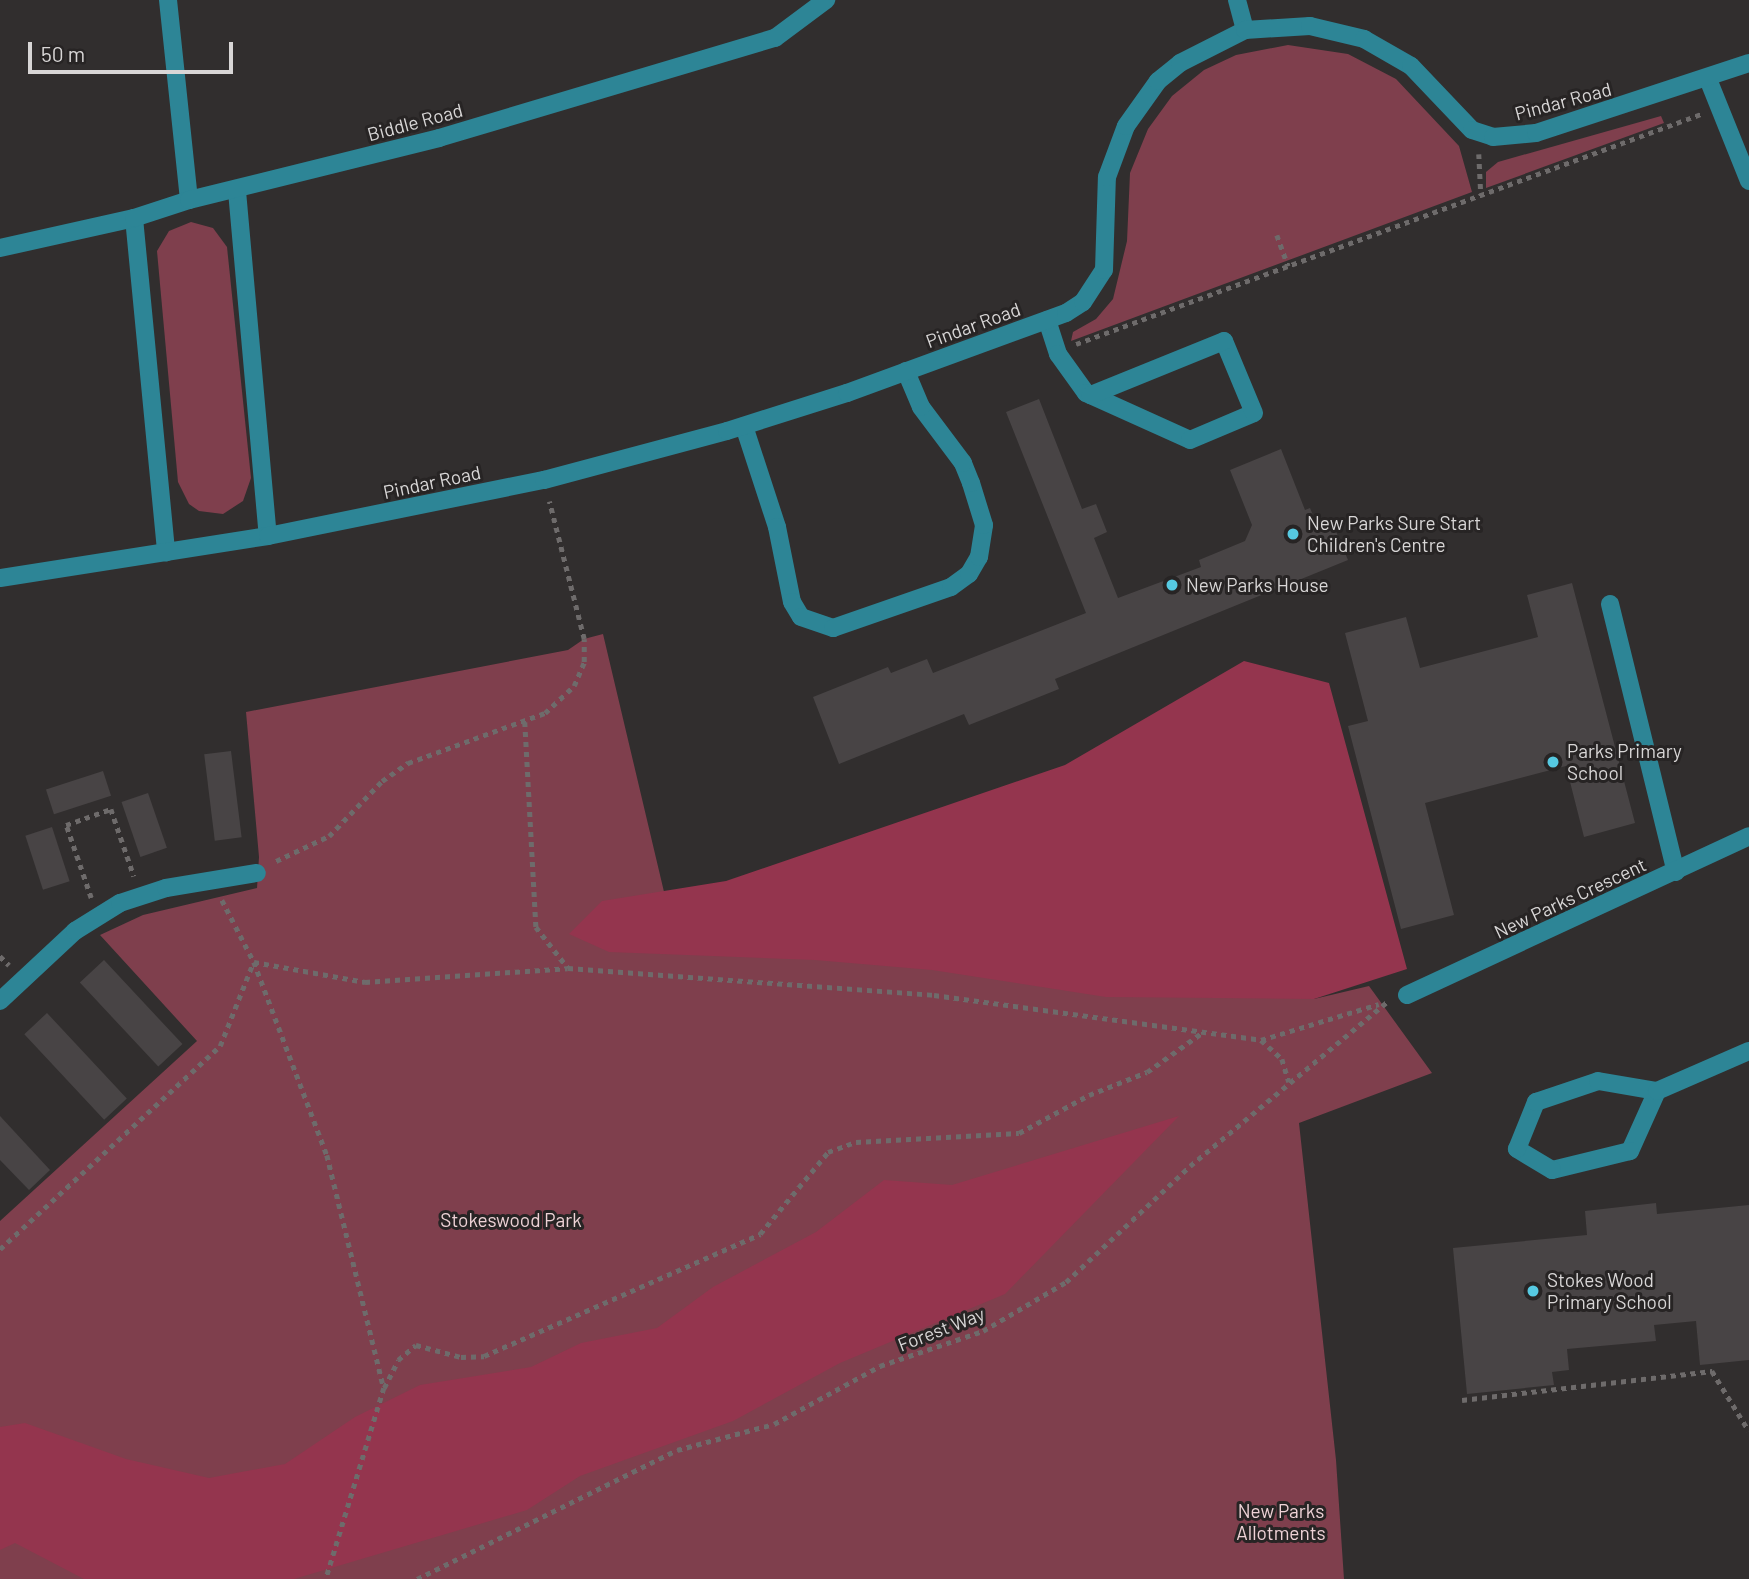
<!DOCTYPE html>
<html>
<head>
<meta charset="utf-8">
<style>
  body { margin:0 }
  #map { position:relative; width:1749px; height:1579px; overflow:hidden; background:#312e2e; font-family:Barlow,sans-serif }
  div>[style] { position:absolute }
  .green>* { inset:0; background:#7f3f4d }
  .forest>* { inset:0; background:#94354e }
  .building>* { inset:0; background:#484445; transform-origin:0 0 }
  .path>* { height:4.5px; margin-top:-2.25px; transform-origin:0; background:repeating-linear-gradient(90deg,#6e6b6b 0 5px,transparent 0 10px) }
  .minor>* { height:18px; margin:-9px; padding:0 9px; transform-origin:9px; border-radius:9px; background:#2d8596 }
  .dots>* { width:19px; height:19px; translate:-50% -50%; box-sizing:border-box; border:4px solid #272424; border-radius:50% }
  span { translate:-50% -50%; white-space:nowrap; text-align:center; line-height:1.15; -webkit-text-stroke:6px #272424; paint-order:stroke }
  .street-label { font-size:19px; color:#d8d6d6 }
  .poi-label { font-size:19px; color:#d8d6d6 }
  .left { translate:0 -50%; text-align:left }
  .park-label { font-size:19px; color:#eed2d6 }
  .scale { position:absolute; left:28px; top:42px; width:205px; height:32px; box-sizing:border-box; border:4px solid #d8d6d6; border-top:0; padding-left:9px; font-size:21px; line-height:24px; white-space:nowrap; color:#d8d6d6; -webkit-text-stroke:5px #272424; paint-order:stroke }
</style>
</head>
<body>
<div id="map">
  <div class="green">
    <div style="clip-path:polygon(1288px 45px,1348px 54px,1396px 79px,1459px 146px,1472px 192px,1071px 341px,1073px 332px,1096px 319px,1113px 299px,1127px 241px,1130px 173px,1148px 129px,1172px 96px,1204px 70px,1236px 55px)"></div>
    <div style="clip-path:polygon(1661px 116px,1664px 123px,1486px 188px,1486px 172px,1498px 162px)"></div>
    <div style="clip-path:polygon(191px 222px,213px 228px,227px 247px,251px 478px,243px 501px,223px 514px,199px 511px,189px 504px,178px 482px,157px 251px,169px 231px)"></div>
    <div style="clip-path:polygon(603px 634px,665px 896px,1314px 999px,1369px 986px,1432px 1073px,1299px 1123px,1336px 1460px,1344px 1579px,0 1579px,0 1221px,197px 1041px,100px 935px,143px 915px,257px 888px,259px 857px,246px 712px,568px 650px,584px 639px)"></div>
  </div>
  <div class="forest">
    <div style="clip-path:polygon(1244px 661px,1329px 683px,1407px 969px,1314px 999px,1106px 997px,932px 970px,815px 960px,609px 952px,569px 934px,602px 901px,726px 881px,1065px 765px)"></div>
    <div style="clip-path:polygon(1179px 1116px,1005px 1294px,840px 1363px,733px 1421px,580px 1476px,527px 1510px,294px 1579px,84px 1579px,15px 1543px,0 1550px,0 1427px,25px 1423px,126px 1459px,209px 1478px,285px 1464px,355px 1417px,420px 1385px,531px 1367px,581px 1343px,657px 1328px,713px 1287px,816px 1232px,884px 1180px,952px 1185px)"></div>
  </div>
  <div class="building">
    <div style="clip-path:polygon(1039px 399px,1082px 509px,1096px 504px,1107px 532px,1094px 538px,1118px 598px,1201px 567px,1199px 560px,1245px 541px,1252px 525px,1230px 470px,1281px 449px,1305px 510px,1310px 508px,1318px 527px,1332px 522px,1348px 560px,1055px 679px,1059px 689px,969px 725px,964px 714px,839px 764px,813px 697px,888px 667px,891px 673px,927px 659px,933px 673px,1086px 613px,1006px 412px)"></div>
    <div style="clip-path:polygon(1572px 583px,1635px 823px,1584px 837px,1566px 766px,1425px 803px,1454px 915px,1401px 929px,1348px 726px,1368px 721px,1345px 633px,1406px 617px,1420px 668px,1538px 637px,1527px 595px)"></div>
    <div style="left:231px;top:751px;width:87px;height:27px;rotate:83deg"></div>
    <div style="left:103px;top:771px;width:26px;height:60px;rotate:72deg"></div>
    <div style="left:148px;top:793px;width:58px;height:28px;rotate:71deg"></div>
    <div style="left:52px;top:827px;width:57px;height:28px;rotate:72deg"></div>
    <div style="left:104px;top:960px;width:115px;height:33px;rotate:47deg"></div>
    <div style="left:47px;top:1013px;width:117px;height:31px;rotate:47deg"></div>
    <div style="clip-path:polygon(0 1116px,50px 1170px,29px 1190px,0 1160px)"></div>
    <div style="clip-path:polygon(1656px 1203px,1657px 1214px,1749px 1205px,1749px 1360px,1700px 1365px,1696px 1321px,1654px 1325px,1656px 1341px,1567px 1349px,1569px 1370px,1552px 1372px,1554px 1385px,1467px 1394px,1453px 1248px,1587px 1235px,1585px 1211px)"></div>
  </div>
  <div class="path">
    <div style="left:1479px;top:154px;width:41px;rotate:87.2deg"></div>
    <div style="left:1277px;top:235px;width:33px;rotate:70deg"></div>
    <div style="left:1076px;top:344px;width:666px;rotate:-20.2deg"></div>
    <div style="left:525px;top:722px;width:205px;rotate:86.9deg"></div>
    <div style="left:536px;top:927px;width:52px;rotate:52deg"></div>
    <div style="left:276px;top:861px;width:59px;rotate:-25.3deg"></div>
    <div style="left:329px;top:836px;width:76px;rotate:-46.1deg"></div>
    <div style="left:382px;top:781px;width:32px;rotate:-35deg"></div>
    <div style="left:408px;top:763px;width:146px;rotate:-20.1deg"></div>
    <div style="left:545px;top:713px;width:40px;rotate:-43deg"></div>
    <div style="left:574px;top:686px;width:26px;rotate:-67deg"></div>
    <div style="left:584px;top:662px;width:23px;rotate:-90deg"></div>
    <div style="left:584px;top:639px;width:142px;rotate:-104.2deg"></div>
    <div style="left:91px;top:898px;width:77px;rotate:-108.9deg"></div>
    <div style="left:66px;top:825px;width:48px;rotate:-19.6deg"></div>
    <div style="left:111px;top:809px;width:71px;rotate:71.1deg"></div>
    <div style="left:222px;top:900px;width:70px;rotate:62.7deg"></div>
    <div style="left:254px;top:962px;width:113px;rotate:10.2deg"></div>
    <div style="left:365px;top:982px;width:203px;rotate:-3.9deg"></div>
    <div style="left:568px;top:968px;width:367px;rotate:4.2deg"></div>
    <div style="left:934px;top:995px;width:330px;rotate:7.8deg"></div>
    <div style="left:1261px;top:1040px;width:28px;rotate:42deg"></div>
    <div style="left:1282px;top:1059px;width:24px;rotate:73deg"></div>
    <div style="left:0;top:956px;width:13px;rotate:45deg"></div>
    <div style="left:254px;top:962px;width:206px;rotate:69.3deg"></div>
    <div style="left:327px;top:1155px;width:240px;rotate:76.3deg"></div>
    <div style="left:384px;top:1388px;width:200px;rotate:106.9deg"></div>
    <div style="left:1261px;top:1040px;width:123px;rotate:-17deg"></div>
    <div style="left:0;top:1249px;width:299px;rotate:-42.7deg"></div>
    <div style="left:220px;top:1046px;width:89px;rotate:-68.3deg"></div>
    <div style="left:384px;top:1388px;width:31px;rotate:-63deg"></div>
    <div style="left:398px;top:1360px;width:23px;rotate:-40deg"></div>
    <div style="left:416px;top:1345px;width:47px;rotate:14.9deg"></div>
    <div style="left:461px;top:1357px;width:23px;rotate:-2deg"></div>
    <div style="left:484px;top:1356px;width:302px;rotate:-23.8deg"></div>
    <div style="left:760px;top:1234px;width:107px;rotate:-50.3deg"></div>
    <div style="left:828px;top:1152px;width:30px;rotate:-20deg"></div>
    <div style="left:856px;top:1142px;width:163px;rotate:-3.2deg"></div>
    <div style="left:1019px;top:1133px;width:80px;rotate:-28.5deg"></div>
    <div style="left:1089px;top:1095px;width:62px;rotate:-21.6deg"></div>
    <div style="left:1147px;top:1072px;width:69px;rotate:-35.5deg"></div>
    <div style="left:1462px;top:1400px;width:252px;rotate:-6.6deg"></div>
    <div style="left:1712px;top:1371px;width:70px;rotate:58.3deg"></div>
    <div style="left:417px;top:1579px;width:290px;rotate:-26.4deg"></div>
    <div style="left:677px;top:1450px;width:100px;rotate:-15deg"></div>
    <div style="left:774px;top:1424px;width:121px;rotate:-28.7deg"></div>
    <div style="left:880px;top:1366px;width:109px;rotate:-18.8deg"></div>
    <div style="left:983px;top:1331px;width:96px;rotate:-30.6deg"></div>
    <div style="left:1066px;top:1282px;width:170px;rotate:-43.1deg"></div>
    <div style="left:1190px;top:1166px;width:256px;rotate:-39.8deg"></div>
  </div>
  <div class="minor">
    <div style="left:168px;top:0;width:201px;rotate:84deg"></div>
    <div style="left:1237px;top:0;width:31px;rotate:75deg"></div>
    <div style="left:1708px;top:79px;width:110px;rotate:68.1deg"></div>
    <div style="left:237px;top:191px;width:346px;rotate:84.9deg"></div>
    <div style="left:134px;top:218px;width:336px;rotate:84.5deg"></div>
    <div style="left:0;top:248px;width:137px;rotate:-12.6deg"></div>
    <div style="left:134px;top:218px;width:58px;rotate:-18.1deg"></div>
    <div style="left:189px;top:200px;width:258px;rotate:-13.9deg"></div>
    <div style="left:439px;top:138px;width:351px;rotate:-16.6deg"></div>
    <div style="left:775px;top:38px;width:64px;rotate:-36.7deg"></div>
    <div style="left:1047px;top:320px;width:36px;rotate:72deg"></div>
    <div style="left:1058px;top:354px;width:48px;rotate:54.3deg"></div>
    <div style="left:1086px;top:393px;width:114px;rotate:24.3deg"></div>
    <div style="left:1190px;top:440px;width:69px;rotate:-22.9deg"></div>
    <div style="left:1254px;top:413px;width:78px;rotate:-112.6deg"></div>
    <div style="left:1224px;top:341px;width:144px;rotate:157.9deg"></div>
    <div style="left:744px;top:426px;width:106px;rotate:71.9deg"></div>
    <div style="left:777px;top:527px;width:76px;rotate:78.7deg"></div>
    <div style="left:792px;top:602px;width:17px;rotate:59deg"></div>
    <div style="left:801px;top:617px;width:34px;rotate:19deg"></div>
    <div style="left:833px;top:628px;width:125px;rotate:-19.2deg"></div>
    <div style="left:951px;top:587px;width:22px;rotate:-36deg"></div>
    <div style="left:969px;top:574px;width:20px;rotate:-60deg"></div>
    <div style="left:979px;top:557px;width:32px;rotate:-81deg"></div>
    <div style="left:984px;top:525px;width:44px;rotate:-107.2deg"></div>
    <div style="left:971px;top:483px;width:22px;rotate:-112deg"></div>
    <div style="left:963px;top:463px;width:70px;rotate:-126.9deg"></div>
    <div style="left:921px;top:407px;width:39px;rotate:-113deg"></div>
    <div style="left:0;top:578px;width:271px;rotate:-8.9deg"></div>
    <div style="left:268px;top:536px;width:282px;rotate:-11.5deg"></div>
    <div style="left:544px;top:480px;width:189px;rotate:-15deg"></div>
    <div style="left:727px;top:431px;width:126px;rotate:-17.6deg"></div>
    <div style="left:847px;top:393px;width:233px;rotate:-20.1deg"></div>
    <div style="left:1066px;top:313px;width:20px;rotate:-33deg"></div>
    <div style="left:1083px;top:302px;width:38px;rotate:-57deg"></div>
    <div style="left:1104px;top:270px;width:93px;rotate:-88.2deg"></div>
    <div style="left:1107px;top:177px;width:54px;rotate:-69.6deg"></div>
    <div style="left:1126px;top:126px;width:55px;rotate:-54.6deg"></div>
    <div style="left:1158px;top:81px;width:28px;rotate:-39deg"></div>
    <div style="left:1180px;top:63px;width:73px;rotate:-26.9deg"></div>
    <div style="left:1245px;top:30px;width:65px;rotate:-3.5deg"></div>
    <div style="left:1310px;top:26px;width:56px;rotate:13.5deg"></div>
    <div style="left:1364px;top:39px;width:54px;rotate:29.9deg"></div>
    <div style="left:1411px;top:66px;width:88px;rotate:46.4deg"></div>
    <div style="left:1472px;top:130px;width:22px;rotate:18deg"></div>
    <div style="left:1493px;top:137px;width:43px;rotate:-5.3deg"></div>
    <div style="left:1536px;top:133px;width:224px;rotate:-18.2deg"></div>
    <div style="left:1610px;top:604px;width:276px;rotate:76.2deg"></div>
    <div style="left:1407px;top:995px;width:377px;rotate:-24.9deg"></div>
    <div style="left:0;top:1001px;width:103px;rotate:-43deg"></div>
    <div style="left:75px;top:931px;width:53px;rotate:-31.9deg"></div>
    <div style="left:120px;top:903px;width:48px;rotate:-18.1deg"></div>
    <div style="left:166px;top:888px;width:92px;rotate:-9.4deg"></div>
    <div style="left:1657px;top:1091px;width:66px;rotate:114.2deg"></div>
    <div style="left:1630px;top:1151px;width:80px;rotate:166.3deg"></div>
    <div style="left:1552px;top:1170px;width:41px;rotate:-149deg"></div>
    <div style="left:1517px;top:1149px;width:51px;rotate:-68deg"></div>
    <div style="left:1536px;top:1102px;width:65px;rotate:-18.7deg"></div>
    <div style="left:1598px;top:1081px;width:60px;rotate:9.6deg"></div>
    <div style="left:1657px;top:1091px;width:100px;rotate:-23.5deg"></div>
  </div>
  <div class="dots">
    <div style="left:1293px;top:534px;background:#56c9e1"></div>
    <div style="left:1172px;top:585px;background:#56c9e1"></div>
    <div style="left:1553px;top:762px;background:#56c9e1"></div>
    <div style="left:1533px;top:1291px;background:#56c9e1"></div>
  </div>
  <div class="street-label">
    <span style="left:1563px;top:101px;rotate:-15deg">Pindar Road</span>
    <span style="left:415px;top:122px;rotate:-15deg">Biddle Road</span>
    <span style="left:973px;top:325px;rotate:-20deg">Pindar Road</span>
    <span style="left:432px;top:482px;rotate:-12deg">Pindar Road</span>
    <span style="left:1570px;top:898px;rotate:-25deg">New Parks Crescent</span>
    <span style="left:941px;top:1329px;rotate:-21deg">Forest Way</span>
  </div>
  <div class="poi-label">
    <span class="left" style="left:1307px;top:534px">New Parks Sure Start<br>Children's Centre</span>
    <span class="left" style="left:1186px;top:585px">New Parks House</span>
    <span class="left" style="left:1567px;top:762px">Parks Primary<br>School</span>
    <span class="left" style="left:1547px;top:1291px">Stokes Wood<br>Primary School</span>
  </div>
  <div class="park-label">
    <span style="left:511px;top:1220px">Stokeswood Park</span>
    <span style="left:1281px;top:1522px">New Parks<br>Allotments</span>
  </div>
  <div class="scale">50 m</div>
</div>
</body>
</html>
